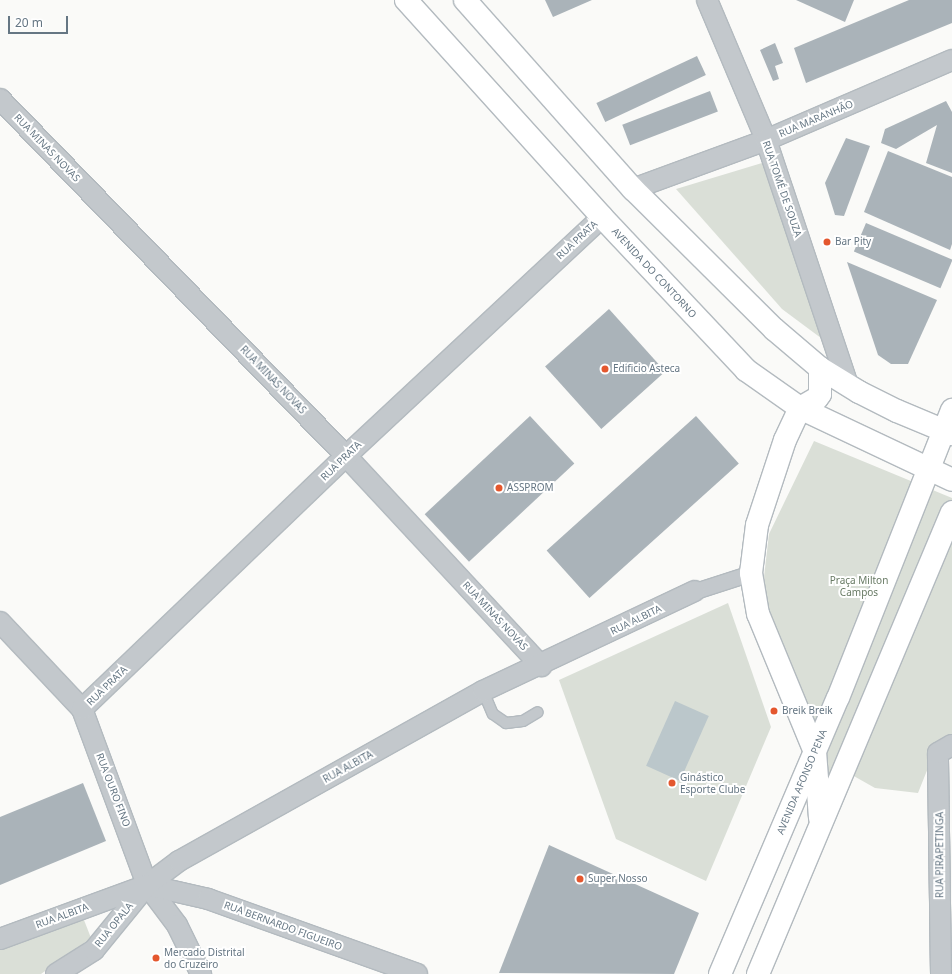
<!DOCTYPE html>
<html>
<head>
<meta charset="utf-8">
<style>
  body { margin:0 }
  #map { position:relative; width:952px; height:974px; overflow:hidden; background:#fafaf8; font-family:"Noto Sans",sans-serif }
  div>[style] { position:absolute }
  .green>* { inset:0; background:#dadfd7 }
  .water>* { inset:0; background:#bbc7cb; transform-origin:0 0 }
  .building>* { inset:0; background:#aab3b9; transform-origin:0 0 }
  .roads { filter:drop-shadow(1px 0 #b3babf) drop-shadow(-1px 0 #b3babf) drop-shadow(0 1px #b3babf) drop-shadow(0 -1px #b3babf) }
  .service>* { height:10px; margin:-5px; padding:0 5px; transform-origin:5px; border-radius:5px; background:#c3c8cc }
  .pedestrian>* { height:15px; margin:-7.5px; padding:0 7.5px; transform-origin:7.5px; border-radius:7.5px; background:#c3c8cc }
  .minor>* { height:20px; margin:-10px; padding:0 10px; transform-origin:10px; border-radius:10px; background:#c3c8cc }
  .secondary>* { height:22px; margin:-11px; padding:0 11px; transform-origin:11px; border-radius:11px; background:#fff }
  .primary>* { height:22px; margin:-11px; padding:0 11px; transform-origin:11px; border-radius:11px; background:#fff }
  .dots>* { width:11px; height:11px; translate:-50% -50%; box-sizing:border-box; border:2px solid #fff; border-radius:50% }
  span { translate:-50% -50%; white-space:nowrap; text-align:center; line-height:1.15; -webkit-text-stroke:4px #fff; paint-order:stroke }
  .street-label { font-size:10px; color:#657683 }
  .poi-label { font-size:10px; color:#657683 }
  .left { translate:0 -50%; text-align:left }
  .park-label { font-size:10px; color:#687a64 }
  .scale { position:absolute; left:8px; top:16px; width:60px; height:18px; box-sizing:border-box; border:2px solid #657683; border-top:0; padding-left:5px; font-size:12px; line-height:14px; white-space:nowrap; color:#657683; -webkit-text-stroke:3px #fff; paint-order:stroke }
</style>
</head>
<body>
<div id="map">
  <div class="green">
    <div style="clip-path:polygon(762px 163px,829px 344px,782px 309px,676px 189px)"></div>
    <div style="clip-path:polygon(814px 441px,952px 498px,952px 742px,934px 753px,918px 793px,875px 788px,852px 775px,831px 827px,766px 615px,764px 577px,769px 534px)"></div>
    <div style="clip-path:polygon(728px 603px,771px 727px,706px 881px,616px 839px,559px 680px)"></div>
    <div style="clip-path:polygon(84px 920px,91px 938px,41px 974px,0 974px,0 944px)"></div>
  </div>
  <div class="water">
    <div style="left:675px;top:701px;width:37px;height:71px;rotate:24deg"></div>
  </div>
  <div class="building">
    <div style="clip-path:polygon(545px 0,592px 0,553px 17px)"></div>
    <div style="clip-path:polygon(796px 0,854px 0,845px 22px)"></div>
    <div style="clip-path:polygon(909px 0,952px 0,952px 23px,806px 83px,794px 48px)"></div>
    <div style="clip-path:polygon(775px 43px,783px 63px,775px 66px,779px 79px,773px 81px,760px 50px)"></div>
    <div style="left:697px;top:56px;width:21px;height:111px;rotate:65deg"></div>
    <div style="left:710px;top:91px;width:22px;height:94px;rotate:69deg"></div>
    <div style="clip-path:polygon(946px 101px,952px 112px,952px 173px,926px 163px,937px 125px,896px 149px,881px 143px,885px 129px)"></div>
    <div style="clip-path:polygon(846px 138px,870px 146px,844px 216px,835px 215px,825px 183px)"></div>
    <div style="clip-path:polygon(888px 151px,952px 177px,952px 244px,950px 250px,864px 212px)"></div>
    <div style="left:866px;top:223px;width:94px;height:31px;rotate:23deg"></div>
    <div style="clip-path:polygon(847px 262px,937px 300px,908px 364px,891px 364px,878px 355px)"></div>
    <div style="left:609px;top:309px;width:84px;height:86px;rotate:48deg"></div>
    <div style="left:530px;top:416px;width:65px;height:144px;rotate:47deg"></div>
    <div style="left:696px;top:416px;width:64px;height:201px;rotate:48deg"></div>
    <div style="clip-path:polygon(83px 783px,106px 841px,0 885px,0 817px)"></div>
    <div style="clip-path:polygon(549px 845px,699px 913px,674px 974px,499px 973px)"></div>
  </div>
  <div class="roads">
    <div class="service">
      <div style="left:483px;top:691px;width:25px;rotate:67deg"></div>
      <div style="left:493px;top:714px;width:16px;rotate:35deg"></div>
      <div style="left:506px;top:723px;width:17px;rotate:-7deg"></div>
      <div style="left:523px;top:721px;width:17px;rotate:-31deg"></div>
    </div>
    <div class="pedestrian">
      <div style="left:695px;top:591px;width:59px;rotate:-17.8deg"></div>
    </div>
    <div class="minor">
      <div style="left:707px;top:0;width:152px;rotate:67.1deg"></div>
      <div style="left:766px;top:140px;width:255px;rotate:71.5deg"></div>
      <div style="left:0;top:99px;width:497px;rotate:45.9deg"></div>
      <div style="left:346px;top:456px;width:287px;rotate:47.1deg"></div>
      <div style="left:633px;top:189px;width:142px;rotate:-20.2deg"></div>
      <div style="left:766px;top:140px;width:202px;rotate:-23.3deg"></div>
      <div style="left:0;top:622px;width:120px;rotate:46.7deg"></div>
      <div style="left:82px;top:709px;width:188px;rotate:69.7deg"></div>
      <div style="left:147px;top:885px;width:50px;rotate:53.1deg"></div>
      <div style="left:177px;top:925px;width:55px;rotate:63.9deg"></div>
      <div style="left:82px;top:709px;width:366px;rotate:-43.8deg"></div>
      <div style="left:346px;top:456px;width:350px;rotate:-43deg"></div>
      <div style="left:147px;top:885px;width:63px;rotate:12.9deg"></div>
      <div style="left:208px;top:899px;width:222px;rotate:19.7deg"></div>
      <div style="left:0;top:939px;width:157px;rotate:-20.2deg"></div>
      <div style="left:147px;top:885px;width:40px;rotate:-37deg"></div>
      <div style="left:179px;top:861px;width:348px;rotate:-29.2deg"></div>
      <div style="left:483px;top:691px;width:234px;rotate:-25.3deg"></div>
      <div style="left:56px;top:974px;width:45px;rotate:-32.3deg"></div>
      <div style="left:94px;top:950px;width:84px;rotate:-50.8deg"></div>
      <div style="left:941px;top:974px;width:221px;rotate:-90.8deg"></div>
      <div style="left:938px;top:753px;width:16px;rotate:-30deg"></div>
    </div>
    <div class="secondary">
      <div style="left:820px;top:818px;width:66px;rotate:-94.3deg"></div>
      <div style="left:815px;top:752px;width:149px;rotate:-112.4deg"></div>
      <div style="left:758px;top:614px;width:42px;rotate:-99.7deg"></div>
      <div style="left:751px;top:573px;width:48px;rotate:-82.9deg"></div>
      <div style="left:757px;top:525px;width:89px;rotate:-71.8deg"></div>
      <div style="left:785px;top:440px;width:35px;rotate:-65deg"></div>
      <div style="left:800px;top:408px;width:20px;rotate:-30deg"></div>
      <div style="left:817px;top:398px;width:5px;rotate:-53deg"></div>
      <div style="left:820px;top:394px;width:26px;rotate:-90deg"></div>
      <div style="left:720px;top:974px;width:300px;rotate:-66.9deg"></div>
      <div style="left:838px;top:698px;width:310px;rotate:-68.4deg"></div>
      <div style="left:758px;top:974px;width:501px;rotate:-67.22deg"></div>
    </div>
    <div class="primary">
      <div style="left:406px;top:0;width:292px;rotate:47.9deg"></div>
      <div style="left:602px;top:217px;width:210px;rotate:46.7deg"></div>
      <div style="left:746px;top:370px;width:66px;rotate:35.1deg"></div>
      <div style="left:800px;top:408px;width:168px;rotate:25.3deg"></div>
      <div style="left:465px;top:0;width:253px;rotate:48.4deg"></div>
      <div style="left:633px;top:189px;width:199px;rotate:44.8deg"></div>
      <div style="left:774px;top:329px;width:60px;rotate:40.3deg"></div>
      <div style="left:820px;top:368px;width:46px;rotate:31.6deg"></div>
      <div style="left:859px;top:392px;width:42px;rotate:26.6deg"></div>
      <div style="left:897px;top:411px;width:60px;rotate:22.7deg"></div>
    </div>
  </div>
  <div class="dots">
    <div style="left:827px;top:242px;background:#e4572e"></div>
    <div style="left:605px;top:369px;background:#e4572e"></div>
    <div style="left:499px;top:488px;background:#e4572e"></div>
    <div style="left:774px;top:711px;background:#e4572e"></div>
    <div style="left:672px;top:783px;background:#e4572e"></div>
    <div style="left:580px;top:879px;background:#e4572e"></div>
    <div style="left:156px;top:958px;background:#e4572e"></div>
  </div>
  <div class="street-label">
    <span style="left:816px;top:119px;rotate:-23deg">RUA MARANHÃO</span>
    <span style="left:47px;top:148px;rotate:46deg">RUA MINAS NOVAS</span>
    <span style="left:782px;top:189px;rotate:71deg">RUA TOMÉ DE SOUZA</span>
    <span style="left:577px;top:240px;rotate:-43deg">RUA PRATA</span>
    <span style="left:654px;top:273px;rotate:47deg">AVENIDA DO CONTORNO</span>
    <span style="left:273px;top:380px;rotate:46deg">RUA MINAS NOVAS</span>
    <span style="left:341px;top:461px;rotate:-44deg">RUA PRATA</span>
    <span style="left:495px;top:616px;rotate:47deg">RUA MINAS NOVAS</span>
    <span style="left:636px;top:620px;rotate:-26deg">RUA ALBITA</span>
    <span style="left:107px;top:686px;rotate:-44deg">RUA PRATA</span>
    <span style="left:348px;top:767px;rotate:-29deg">RUA ALBITA</span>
    <span style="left:802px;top:782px;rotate:-67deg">AVENIDA AFONSO PENA</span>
    <span style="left:113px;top:790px;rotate:69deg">RUA OURO FINO</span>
    <span style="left:940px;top:855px;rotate:-90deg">RUA PIRAPETINGA</span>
    <span style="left:62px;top:916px;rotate:-20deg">RUA ALBITA</span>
    <span style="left:114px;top:925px;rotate:-51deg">RUA OPALA</span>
    <span style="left:283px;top:926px;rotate:20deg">RUA BERNARDO FIGUEIRO</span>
  </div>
  <div class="poi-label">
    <span class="left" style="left:835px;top:242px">Bar Pity</span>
    <span class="left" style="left:613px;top:369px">Edificio Asteca</span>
    <span class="left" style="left:507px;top:488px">ASSPROM</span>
    <span class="left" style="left:782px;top:711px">Breik Breik</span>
    <span class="left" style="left:680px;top:783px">Ginástico<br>Esporte Clube</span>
    <span class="left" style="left:588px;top:879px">Super Nosso</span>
    <span class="left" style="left:164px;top:958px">Mercado Distrital<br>do Cruzeiro</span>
  </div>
  <div class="park-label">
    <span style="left:859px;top:586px">Praça Milton<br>Campos</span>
  </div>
  <div class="scale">20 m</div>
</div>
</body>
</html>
